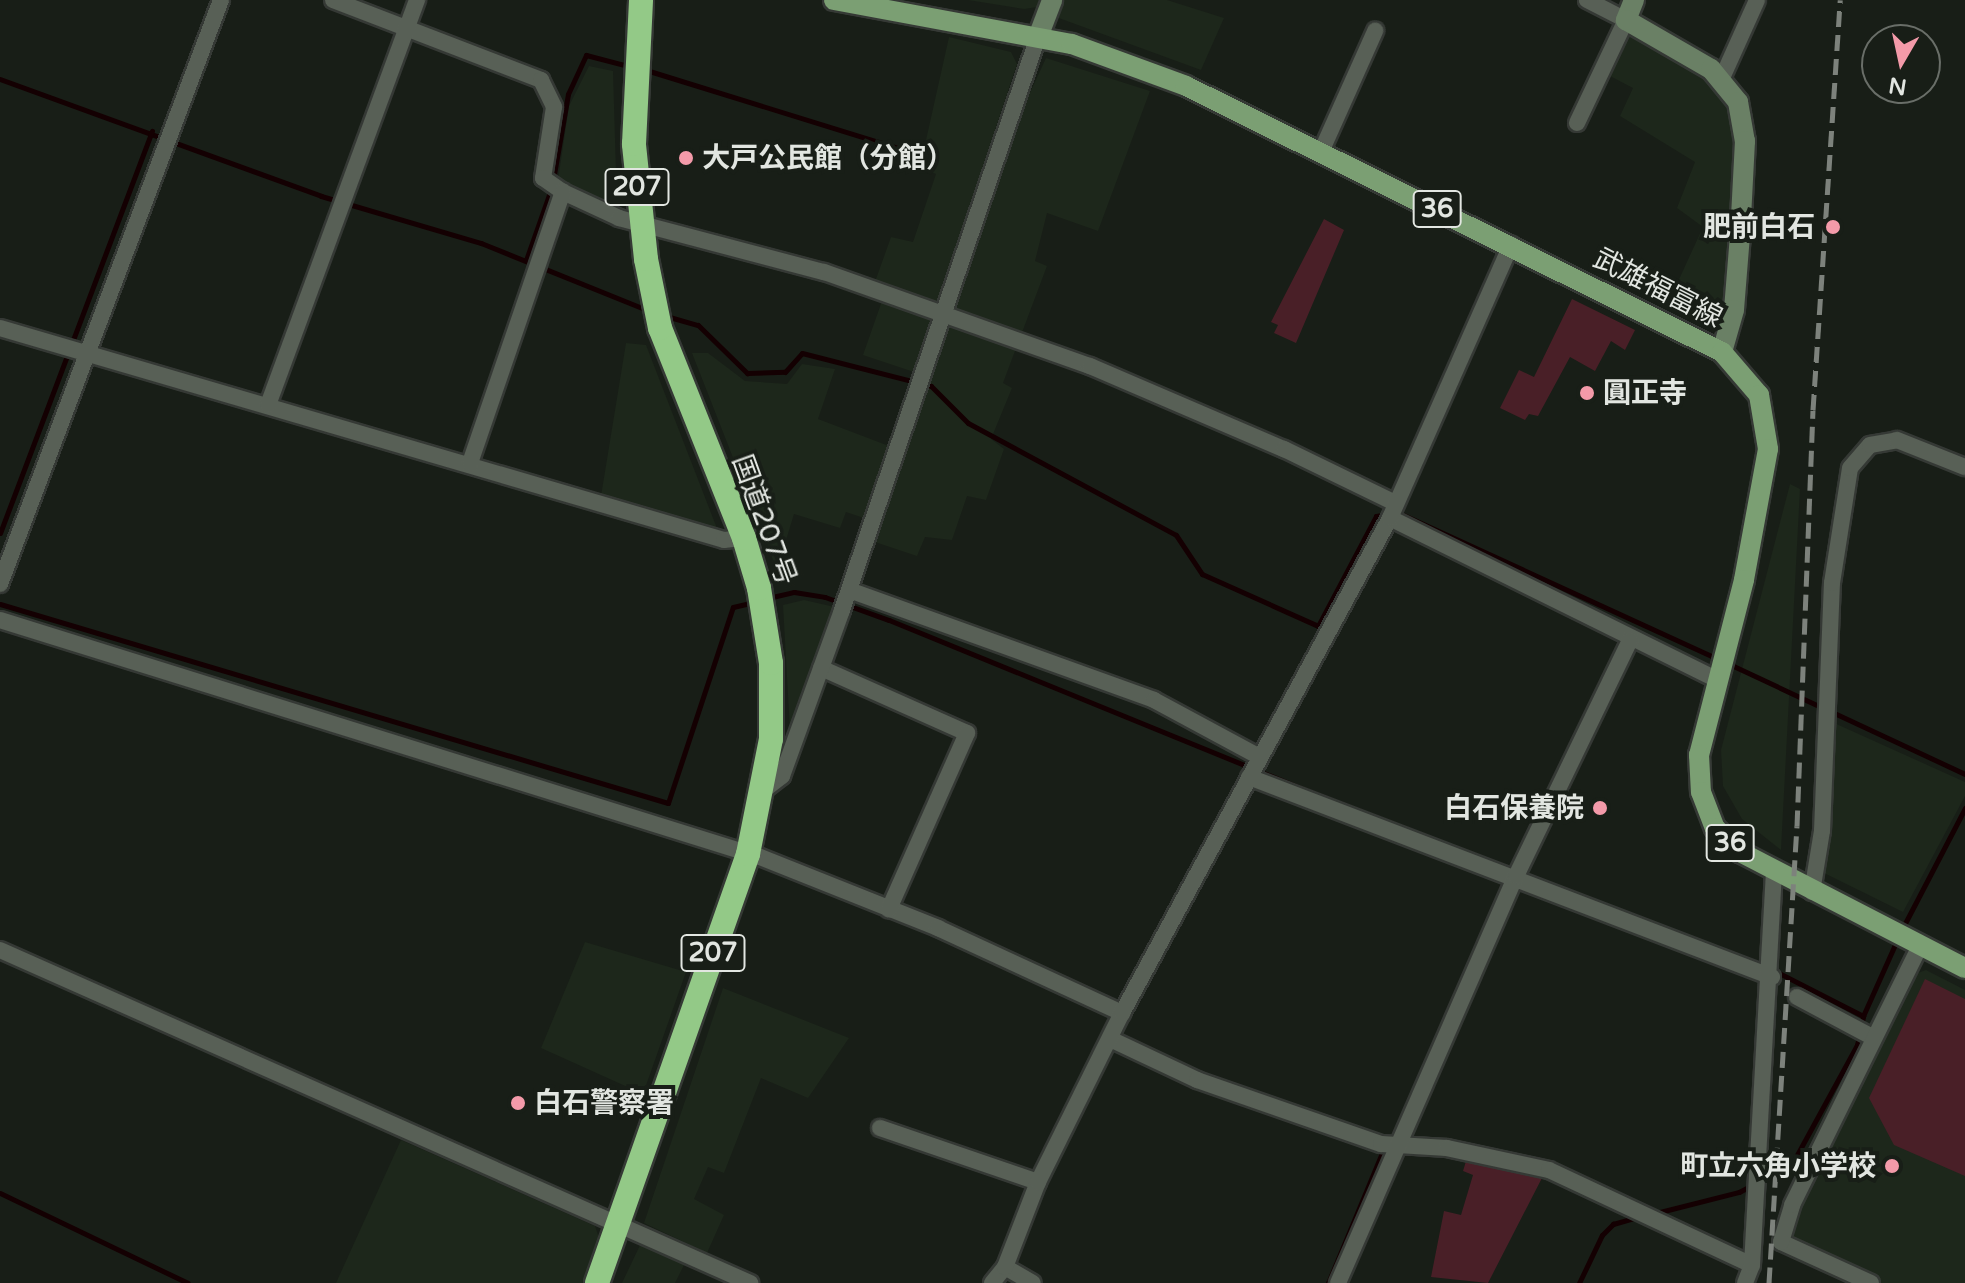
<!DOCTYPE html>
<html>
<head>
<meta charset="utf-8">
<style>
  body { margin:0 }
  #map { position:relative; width:1965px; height:1283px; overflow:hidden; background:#181e17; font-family:"Varela Round","Noto Sans JP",sans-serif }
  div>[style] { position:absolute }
  .built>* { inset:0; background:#1d271b }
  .green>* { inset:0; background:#491f27 }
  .stream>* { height:5px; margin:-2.5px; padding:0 2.5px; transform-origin:2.5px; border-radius:2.5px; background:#140002 }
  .roads { filter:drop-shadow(2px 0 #353935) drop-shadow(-2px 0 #353935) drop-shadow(0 2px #353935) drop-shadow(0 -2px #353935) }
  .street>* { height:16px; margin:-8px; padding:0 8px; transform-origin:8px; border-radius:8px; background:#586056 }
  .secondary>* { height:20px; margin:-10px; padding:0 10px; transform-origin:10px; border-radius:10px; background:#6a8065 }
  .primary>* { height:20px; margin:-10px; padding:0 10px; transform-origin:10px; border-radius:10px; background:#7b9f73 }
  .highway>* { height:24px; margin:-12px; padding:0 12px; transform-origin:12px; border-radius:12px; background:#93c987 }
  .rail>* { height:5px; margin-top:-2.5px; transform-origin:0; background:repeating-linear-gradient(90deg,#7d827c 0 16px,transparent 0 24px) }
  .dots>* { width:22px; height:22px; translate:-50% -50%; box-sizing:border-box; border:4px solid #181e17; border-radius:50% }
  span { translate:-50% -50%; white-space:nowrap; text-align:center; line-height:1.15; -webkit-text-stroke:8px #181e17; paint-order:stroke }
  .shield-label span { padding:2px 6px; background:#181e17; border:2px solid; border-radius:6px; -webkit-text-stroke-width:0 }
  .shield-label { font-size:26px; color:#e2e6e1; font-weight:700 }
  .poi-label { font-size:28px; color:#e2e6e1; font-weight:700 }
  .left { translate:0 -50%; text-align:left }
  .right { translate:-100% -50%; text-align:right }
  .street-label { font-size:28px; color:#e2e6e1 }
  .north { position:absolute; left:1861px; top:24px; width:80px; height:80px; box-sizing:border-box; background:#181e17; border:2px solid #696e68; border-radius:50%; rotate:189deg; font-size:22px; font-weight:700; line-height:32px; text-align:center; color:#e2e6e1 }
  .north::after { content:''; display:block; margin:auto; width:28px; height:36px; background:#f39aa9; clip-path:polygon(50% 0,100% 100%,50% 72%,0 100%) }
</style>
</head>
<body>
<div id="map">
  <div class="built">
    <div style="clip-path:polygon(968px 0,1039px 0,1037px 7px,1024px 9px)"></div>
    <div style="clip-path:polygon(1062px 0,1167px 0,1224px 18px,1201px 70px,1056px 17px)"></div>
    <div style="clip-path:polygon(1625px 32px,1706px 77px,1735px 112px,1727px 307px,1721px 324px,1670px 299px,1703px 227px,1677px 208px,1695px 162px,1620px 116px,1633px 88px,1606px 74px)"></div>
    <div style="clip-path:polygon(949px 37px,1011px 52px,1017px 64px,914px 372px,863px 355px,883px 298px,871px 293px,891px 237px,913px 242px,936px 174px,920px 167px)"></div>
    <div style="clip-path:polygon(1046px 58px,1150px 91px,1098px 231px,1047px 213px,1035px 261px,1047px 266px,1003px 383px,1012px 388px,991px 439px,1004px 449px,986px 500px,967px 496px,952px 540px,925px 537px,917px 556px,872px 541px,1022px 110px)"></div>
    <div style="clip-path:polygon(589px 66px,613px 71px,617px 207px,558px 180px,569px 106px)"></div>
    <div style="clip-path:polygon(626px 343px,646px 345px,718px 531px,601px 496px)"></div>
    <div style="clip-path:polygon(692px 353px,708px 353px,745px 381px,787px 384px,802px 364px,835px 369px,818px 419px,889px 446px,864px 518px,846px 512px,840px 528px,794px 514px,777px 570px)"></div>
    <div style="clip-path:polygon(1790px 484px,1800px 489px,1781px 850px,1742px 819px,1723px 786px,1721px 750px)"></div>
    <div style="clip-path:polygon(804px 600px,835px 607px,790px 731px,783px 605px)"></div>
    <div style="clip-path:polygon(1832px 722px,1965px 782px,1965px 796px,1903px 912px,1820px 871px)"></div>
    <div style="clip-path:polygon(585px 942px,686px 972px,643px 1094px,541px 1048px)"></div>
    <div style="clip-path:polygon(1926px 970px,1965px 990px,1965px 1283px,1859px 1283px,1789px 1240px,1798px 1209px,1915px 974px)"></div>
    <div style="clip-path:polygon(723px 988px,849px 1038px,808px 1098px,761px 1078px,724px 1173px,708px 1167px,694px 1199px,724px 1215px,707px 1253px,644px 1223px)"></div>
    <div style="clip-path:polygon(401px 1140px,595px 1226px,599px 1238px,584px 1283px,336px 1283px)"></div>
    <div style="clip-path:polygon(642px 1241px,687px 1259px,675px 1283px,622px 1283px)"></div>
  </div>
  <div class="green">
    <div style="clip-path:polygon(1324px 219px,1344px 230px,1296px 343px,1274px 333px,1278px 325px,1271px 322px)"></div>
    <div style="clip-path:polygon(1572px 299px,1635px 330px,1625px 350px,1611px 341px,1595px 371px,1570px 357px,1538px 416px,1529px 414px,1525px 420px,1500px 408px,1519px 370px,1534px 377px)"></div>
    <div style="clip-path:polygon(1925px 979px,1965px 999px,1965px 1176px,1894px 1145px,1869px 1098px)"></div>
    <div style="clip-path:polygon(1467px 1158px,1543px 1176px,1488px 1283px,1431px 1277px,1444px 1211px,1461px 1215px,1473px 1175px,1463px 1171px)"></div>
  </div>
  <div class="stream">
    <div style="left:646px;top:70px;width:270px;rotate:17.2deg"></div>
    <div style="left:0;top:79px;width:342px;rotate:20deg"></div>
    <div style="left:321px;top:196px;width:167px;rotate:16.4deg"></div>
    <div style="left:481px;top:243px;width:181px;rotate:22deg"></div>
    <div style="left:553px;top:180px;width:87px;rotate:-80.1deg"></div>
    <div style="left:568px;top:94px;width:43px;rotate:-65.2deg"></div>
    <div style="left:586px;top:55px;width:48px;rotate:14.6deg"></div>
    <div style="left:526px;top:260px;width:75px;rotate:-70.6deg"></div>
    <div style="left:666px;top:316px;width:33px;rotate:16deg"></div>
    <div style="left:698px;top:325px;width:69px;rotate:44.4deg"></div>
    <div style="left:747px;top:373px;width:38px;rotate:-2deg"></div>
    <div style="left:785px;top:372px;width:25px;rotate:-48deg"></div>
    <div style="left:802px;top:353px;width:133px;rotate:14.3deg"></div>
    <div style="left:931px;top:386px;width:52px;rotate:45deg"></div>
    <div style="left:968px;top:423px;width:236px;rotate:28.3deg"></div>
    <div style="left:1176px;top:535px;width:47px;rotate:56.3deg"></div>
    <div style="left:1202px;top:574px;width:127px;rotate:24.1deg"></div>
    <div style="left:1318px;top:626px;width:124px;rotate:-62.2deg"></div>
    <div style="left:1376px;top:516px;width:11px;rotate:-10deg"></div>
    <div style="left:1397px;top:512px;width:353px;rotate:24.6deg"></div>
    <div style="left:0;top:533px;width:430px;rotate:-69.3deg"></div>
    <div style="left:768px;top:598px;width:27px;rotate:-13deg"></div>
    <div style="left:794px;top:592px;width:31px;rotate:9deg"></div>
    <div style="left:825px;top:597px;width:68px;rotate:19.8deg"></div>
    <div style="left:889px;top:620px;width:456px;rotate:22.2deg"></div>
    <div style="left:1311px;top:792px;width:487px;rotate:21deg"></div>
    <div style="left:0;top:604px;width:697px;rotate:16.59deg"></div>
    <div style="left:668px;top:803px;width:206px;rotate:-71.7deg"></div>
    <div style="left:733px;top:607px;width:22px;rotate:-13deg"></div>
    <div style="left:1727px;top:663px;width:106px;rotate:25.1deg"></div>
    <div style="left:1832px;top:712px;width:147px;rotate:25deg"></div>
    <div style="left:1901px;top:931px;width:139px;rotate:-62.5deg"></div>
    <div style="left:1775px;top:971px;width:99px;rotate:27.1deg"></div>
    <div style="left:0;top:1193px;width:208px;rotate:25.6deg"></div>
    <div style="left:1652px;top:1214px;width:90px;rotate:-14.2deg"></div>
    <div style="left:1739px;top:1192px;width:60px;rotate:-27.8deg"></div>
    <div style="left:1792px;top:1164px;width:136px;rotate:-61.4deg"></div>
    <div style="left:1857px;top:1045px;width:30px;rotate:-78deg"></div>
    <div style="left:1863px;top:1016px;width:83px;rotate:-65.9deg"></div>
    <div style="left:1328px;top:1283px;width:146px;rotate:-67.5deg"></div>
    <div style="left:1579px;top:1283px;width:53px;rotate:-64.4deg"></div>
    <div style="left:1602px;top:1235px;width:16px;rotate:-45deg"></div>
    <div style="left:1613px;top:1224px;width:26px;rotate:-16deg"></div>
  </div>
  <div class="roads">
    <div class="street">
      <div style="left:333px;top:0;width:223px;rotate:21deg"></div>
      <div style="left:541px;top:80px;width:30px;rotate:64deg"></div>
      <div style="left:554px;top:107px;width:72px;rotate:98.8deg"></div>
      <div style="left:543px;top:178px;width:24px;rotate:35deg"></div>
      <div style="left:563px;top:192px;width:62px;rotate:24.9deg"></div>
      <div style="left:619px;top:218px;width:212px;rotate:14.8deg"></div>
      <div style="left:824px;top:272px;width:282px;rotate:19.5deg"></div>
      <div style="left:1090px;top:366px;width:211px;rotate:23.2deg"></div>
      <div style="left:1284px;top:449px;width:123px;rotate:25.9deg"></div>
      <div style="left:1722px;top:78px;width:85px;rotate:-65.8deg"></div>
      <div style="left:1577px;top:123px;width:114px;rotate:-64.6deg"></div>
      <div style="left:1626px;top:20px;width:44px;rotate:-152.9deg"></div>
      <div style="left:1321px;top:152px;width:133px;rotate:-65.9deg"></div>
      <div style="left:0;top:328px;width:754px;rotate:16.32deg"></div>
      <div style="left:724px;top:540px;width:20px;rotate:-6deg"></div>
      <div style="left:268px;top:405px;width:432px;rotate:-69.8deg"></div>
      <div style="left:470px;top:463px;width:287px;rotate:-71.1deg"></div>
      <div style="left:1390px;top:518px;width:366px;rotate:26.3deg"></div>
      <div style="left:0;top:584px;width:624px;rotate:-69.27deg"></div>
      <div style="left:849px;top:590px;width:324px;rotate:19.8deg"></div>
      <div style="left:1154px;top:700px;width:120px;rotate:28.3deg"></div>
      <div style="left:0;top:620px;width:796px;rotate:17.32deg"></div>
      <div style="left:760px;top:857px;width:192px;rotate:21.7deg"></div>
      <div style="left:938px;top:928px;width:203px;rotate:24.8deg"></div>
      <div style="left:821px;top:668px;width:160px;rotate:24deg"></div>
      <div style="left:967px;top:733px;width:193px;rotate:113.9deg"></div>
      <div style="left:1249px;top:777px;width:560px;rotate:20.93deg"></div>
      <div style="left:764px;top:790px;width:23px;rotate:-38deg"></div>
      <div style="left:782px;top:776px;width:177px;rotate:-70.1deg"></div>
      <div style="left:842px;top:610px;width:606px;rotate:-71.12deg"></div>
      <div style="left:1812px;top:892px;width:62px;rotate:-80.7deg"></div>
      <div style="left:1822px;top:831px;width:248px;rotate:-87.7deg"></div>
      <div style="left:1832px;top:583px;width:116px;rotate:-81.1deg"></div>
      <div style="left:1850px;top:468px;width:30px;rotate:-49deg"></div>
      <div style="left:1870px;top:445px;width:27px;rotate:-10deg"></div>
      <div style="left:1897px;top:440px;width:73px;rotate:21.7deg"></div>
      <div style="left:0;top:950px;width:821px;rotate:23.94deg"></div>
      <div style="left:1797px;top:997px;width:87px;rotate:28deg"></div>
      <div style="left:1110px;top:1039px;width:96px;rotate:25.2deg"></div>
      <div style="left:1197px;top:1080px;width:195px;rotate:19.2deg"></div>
      <div style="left:1381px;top:1144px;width:66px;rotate:3.5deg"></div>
      <div style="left:1447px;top:1148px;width:104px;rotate:12.2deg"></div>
      <div style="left:1549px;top:1170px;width:224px;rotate:25.1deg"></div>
      <div style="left:880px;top:1128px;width:167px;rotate:18.9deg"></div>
      <div style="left:1005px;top:1267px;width:32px;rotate:30deg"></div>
      <div style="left:992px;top:1283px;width:21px;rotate:-51deg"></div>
      <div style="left:1005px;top:1267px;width:91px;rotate:-68.8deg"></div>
      <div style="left:1038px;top:1182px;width:189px;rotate:-63.6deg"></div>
      <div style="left:1122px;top:1013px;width:563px;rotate:-61.57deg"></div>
      <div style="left:1390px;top:518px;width:299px;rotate:-66.1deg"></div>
      <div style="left:1338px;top:1283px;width:444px;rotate:-66.4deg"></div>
      <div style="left:1516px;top:876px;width:262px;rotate:-64.2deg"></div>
      <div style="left:1745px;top:1283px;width:19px;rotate:-69deg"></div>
      <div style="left:1752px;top:1265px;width:394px;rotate:-86.8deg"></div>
      <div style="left:1871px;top:1283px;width:99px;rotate:-155.5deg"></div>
      <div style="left:1781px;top:1242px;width:39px;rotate:-73deg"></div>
      <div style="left:1792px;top:1205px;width:289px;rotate:-63.7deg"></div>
    </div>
    <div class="secondary">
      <div style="left:1634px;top:0;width:22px;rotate:112deg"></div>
      <div style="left:1626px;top:20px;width:98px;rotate:30deg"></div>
      <div style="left:1711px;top:69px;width:43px;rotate:50.7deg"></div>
      <div style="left:1738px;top:102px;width:40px;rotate:80deg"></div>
      <div style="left:1745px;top:141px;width:94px;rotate:93deg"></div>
      <div style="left:1740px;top:235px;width:75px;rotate:94.6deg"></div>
      <div style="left:1734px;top:310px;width:44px;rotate:105.9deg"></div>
      <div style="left:1038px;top:37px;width:40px;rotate:-69deg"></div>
    </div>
    <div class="primary">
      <div style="left:834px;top:0;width:242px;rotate:10.5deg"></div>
      <div style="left:1072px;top:44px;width:121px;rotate:20.2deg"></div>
      <div style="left:1186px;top:86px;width:598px;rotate:26.39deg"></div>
      <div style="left:1722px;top:352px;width:57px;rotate:49.3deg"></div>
      <div style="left:1759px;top:395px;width:55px;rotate:80.5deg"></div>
      <div style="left:1768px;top:449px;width:133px;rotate:100.4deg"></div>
      <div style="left:1744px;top:580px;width:181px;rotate:104.4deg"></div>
      <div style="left:1699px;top:755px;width:37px;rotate:87deg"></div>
      <div style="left:1701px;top:792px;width:39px;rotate:69deg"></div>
      <div style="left:1715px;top:828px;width:35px;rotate:44deg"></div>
      <div style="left:1740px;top:852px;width:253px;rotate:27.3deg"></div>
    </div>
    <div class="highway">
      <div style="left:597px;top:1283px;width:455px;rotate:-70.6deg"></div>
      <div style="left:748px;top:854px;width:117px;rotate:-78.7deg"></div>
      <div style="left:771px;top:739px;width:76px;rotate:-90deg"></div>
      <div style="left:771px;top:663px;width:76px;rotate:-99.1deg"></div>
      <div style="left:759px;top:588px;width:52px;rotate:-106.7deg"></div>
      <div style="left:744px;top:538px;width:226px;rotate:-111.8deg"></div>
      <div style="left:660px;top:328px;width:70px;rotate:-101.5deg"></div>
      <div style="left:646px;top:259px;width:116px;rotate:-96deg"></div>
      <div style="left:634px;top:144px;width:144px;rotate:-87.2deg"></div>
    </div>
  </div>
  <div class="rail">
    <div style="left:1769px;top:1283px;width:458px;rotate:-86.5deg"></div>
    <div style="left:1797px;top:826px;width:416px;rotate:-87.8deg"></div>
    <div style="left:1813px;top:410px;width:411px;rotate:-86.2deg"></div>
  </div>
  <div class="dots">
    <div style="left:686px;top:158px;background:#f39aa9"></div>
    <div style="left:1833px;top:227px;background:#f39aa9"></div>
    <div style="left:1587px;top:393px;background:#f39aa9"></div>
    <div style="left:1600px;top:808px;background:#f39aa9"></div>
    <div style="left:518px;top:1103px;background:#f39aa9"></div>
    <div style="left:1892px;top:1166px;background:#f39aa9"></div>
  </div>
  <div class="shield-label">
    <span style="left:637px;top:187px">207</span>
    <span style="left:1437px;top:209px">36</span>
    <span style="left:1730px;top:843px">36</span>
    <span style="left:713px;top:953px">207</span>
  </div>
  <div class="poi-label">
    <span class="left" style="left:702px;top:158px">大戸公民館（分館）</span>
    <span class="right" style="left:1815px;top:227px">肥前白石</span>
    <span class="left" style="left:1603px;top:393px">圓正寺</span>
    <span class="right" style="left:1584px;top:808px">白石保養院</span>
    <span class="left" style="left:534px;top:1103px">白石警察署</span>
    <span class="right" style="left:1876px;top:1166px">町立六角小学校</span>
  </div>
  <div class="street-label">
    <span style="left:1658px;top:288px;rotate:27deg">武雄福富線</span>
    <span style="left:764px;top:520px;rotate:70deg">国道207号</span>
  </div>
  <div class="north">N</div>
</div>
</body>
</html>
